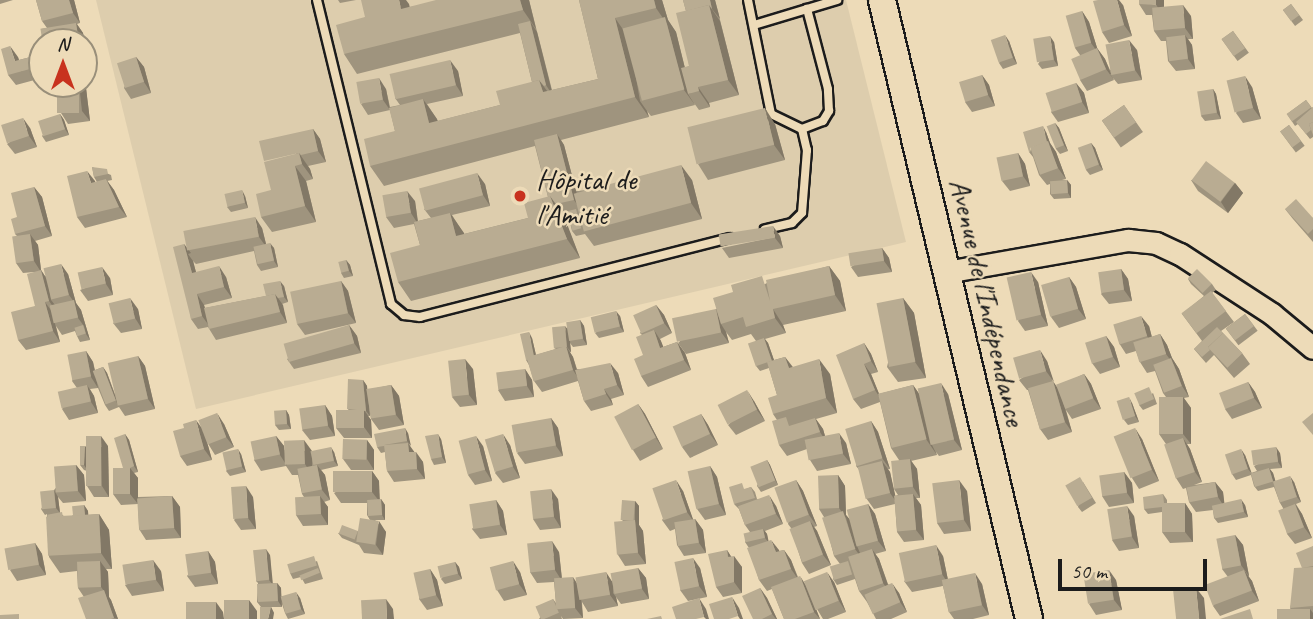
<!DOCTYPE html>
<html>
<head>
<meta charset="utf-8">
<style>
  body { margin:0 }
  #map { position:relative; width:1313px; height:619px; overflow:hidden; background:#eddbb8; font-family:Caveat,sans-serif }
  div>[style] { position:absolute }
  .built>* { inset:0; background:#ddcdad }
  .roads { filter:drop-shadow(2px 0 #1c1c1c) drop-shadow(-2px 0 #1c1c1c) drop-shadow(0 2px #1c1c1c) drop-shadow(0 -2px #1c1c1c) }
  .service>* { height:8px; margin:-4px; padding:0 4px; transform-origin:4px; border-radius:4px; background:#eddbb8 }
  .tertiary>* { height:21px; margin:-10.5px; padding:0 10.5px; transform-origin:10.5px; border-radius:10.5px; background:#eddbb8 }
  .primary>* { height:26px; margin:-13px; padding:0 13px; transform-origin:13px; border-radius:13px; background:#eddbb8 }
  .wall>* { inset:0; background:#9f947e; transform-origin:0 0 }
  .shaded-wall>* { inset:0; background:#827866 }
  .building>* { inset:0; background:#b9ac92; transform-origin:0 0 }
  .dots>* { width:19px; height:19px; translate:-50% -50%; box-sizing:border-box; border:4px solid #eddbb8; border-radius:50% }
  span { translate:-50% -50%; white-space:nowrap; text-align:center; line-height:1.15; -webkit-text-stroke:5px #eddbb8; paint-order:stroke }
  .poi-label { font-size:30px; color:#1c1c1c }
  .left { translate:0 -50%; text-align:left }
  .street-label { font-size:30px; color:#1c1c1c }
  .north { position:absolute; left:28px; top:28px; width:70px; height:70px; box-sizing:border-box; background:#eddbb8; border:2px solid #998f7a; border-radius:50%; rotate:0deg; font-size:19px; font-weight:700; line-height:28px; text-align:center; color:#1c1c1c }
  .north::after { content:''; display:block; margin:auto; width:24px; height:32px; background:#c8321e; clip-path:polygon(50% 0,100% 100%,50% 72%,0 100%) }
  .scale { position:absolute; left:1058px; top:559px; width:149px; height:32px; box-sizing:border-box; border:4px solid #1c1c1c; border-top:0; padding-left:9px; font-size:21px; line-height:24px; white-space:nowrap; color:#1c1c1c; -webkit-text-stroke:5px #eddbb8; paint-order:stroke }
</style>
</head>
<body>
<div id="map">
  <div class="built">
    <div style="clip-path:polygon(96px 0,846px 0,906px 242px,196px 409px)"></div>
  </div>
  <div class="roads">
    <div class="service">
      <div style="left:317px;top:0;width:313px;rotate:76.3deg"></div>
      <div style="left:391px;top:304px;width:17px;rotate:40deg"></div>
      <div style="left:404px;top:315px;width:16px;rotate:7deg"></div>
      <div style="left:420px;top:317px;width:319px;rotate:-14.3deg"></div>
      <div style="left:748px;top:0;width:116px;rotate:78.6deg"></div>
      <div style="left:771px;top:114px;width:34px;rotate:26deg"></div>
      <div style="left:802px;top:129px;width:22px;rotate:77deg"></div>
      <div style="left:807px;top:150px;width:63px;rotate:94.5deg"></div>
      <div style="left:802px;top:213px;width:14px;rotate:135deg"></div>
      <div style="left:792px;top:223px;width:28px;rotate:167deg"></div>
      <div style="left:754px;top:25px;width:87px;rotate:-16.8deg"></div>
      <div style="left:802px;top:129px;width:22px;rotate:-21deg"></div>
      <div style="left:823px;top:121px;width:12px;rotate:-59deg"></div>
      <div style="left:829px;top:111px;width:22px;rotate:-93deg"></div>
      <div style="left:828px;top:89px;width:83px;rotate:-104.7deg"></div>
    </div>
    <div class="tertiary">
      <div style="left:946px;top:272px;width:185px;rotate:-10deg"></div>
      <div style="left:1128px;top:240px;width:28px;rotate:6deg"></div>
      <div style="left:1156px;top:243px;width:26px;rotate:25deg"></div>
      <div style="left:1180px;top:254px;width:110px;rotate:33.1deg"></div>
      <div style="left:1272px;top:314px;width:53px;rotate:39.7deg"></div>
    </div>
    <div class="primary">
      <div style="left:882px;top:0;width:636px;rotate:76.64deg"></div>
    </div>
  </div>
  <div class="wall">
    <div style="clip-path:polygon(0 0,13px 0,0 4px)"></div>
    <div style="clip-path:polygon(36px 0,74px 0,80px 23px,77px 24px,83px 33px,85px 46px,84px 46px,84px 42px,44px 42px,41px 29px,47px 28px,42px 21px)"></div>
    <div style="clip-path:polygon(338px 0,356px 0,340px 3px)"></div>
    <div style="clip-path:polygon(529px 0,552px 90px,598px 79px,579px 0,662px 0,668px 20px,676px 32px,685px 68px,689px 66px,686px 11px,683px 0,715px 0,739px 95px,709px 103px,710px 107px,699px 110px,694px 103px,695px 105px,651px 116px,647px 111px,649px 117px,561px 140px,564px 145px,576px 191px,692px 180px,702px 219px,594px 246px,585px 234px,576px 236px,572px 231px,568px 214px,563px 215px,580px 258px,411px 301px,398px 282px,420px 245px,414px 224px,394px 228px,386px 217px,415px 201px,418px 221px,431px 218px,424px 209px,485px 184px,490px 206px,452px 215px,464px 234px,528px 218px,548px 197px,535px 146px,384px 186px,370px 166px,395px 131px,390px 110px,368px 115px,361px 104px,386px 89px,390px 107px,400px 105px,395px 98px,458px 71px,463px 96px,427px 104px,438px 121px,500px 105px,532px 82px,520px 33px,357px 74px,344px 54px,365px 17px,409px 4px,409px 7px)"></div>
    <div style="clip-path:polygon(1139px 0,1191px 16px,1193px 39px,1188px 39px,1192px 45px,1195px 69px,1176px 71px,1168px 61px,1166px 41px,1161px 41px,1154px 31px,1152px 15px,1146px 15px,1139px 4px)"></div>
    <div style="left:1291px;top:4px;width:20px;height:10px;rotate:53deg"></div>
    <div style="clip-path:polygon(1123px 5px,1132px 36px,1109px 43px,1102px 32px)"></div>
    <div style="clip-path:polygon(1082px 11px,1089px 22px,1097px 48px,1105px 59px,1110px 70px,1137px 50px,1142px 80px,1118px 84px,1113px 78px,1114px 80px,1087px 91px,1080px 80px,1080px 55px,1075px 48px)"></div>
    <div style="left:1233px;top:31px;width:27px;height:14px;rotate:54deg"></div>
    <div style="clip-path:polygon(1009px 41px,1017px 64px,1003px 69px,999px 63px)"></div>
    <div style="clip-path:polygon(1054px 42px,1058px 66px,1042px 69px,1038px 64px)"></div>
    <div style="clip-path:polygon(38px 55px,42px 61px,42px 78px,16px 85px,8px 75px,18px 57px,19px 60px)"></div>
    <div style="clip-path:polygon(136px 57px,144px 67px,151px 93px,131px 99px,124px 88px)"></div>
    <div style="clip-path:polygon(982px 75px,989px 85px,995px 106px,972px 112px,965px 102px)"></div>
    <div style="clip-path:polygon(1076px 83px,1084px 93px,1089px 113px,1058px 122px,1051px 112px)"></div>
    <div style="clip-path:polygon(57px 84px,83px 84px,86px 88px,90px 121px,68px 124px,61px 113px)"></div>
    <div style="clip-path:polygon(1252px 87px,1261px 119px,1243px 123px,1236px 113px)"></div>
    <div style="clip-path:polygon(1213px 89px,1216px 94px,1221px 119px,1205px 121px,1201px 116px)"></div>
    <div style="clip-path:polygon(1306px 100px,1312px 108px,1313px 107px,1313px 137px,1310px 139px,1298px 124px,1295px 126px,1287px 114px)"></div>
    <div style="left:1124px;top:105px;width:33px;height:27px;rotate:55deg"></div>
    <div style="clip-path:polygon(60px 114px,64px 120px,69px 135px,46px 142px,42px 136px)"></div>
    <div style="clip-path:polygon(1055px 123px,1059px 128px,1068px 151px,1060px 154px,1056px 149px)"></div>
    <div style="clip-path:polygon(775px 124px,785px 160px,708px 180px,698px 164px)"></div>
    <div style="left:1289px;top:125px;width:26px;height:11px;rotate:53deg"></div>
    <div style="clip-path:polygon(30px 128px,37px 147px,15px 154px,7px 144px)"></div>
    <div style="clip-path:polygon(313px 129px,320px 139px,326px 162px,308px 166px,310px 169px,313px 179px,306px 181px,316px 222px,272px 232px,261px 217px,271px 190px)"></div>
    <div style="clip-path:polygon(1046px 132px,1050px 143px,1056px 152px,1066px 179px,1062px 180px,1067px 180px,1071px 185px,1071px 198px,1054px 199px,1050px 194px,1050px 184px,1047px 185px,1039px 175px,1033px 157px,1029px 152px)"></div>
    <div style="clip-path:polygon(1091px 143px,1095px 148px,1103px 170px,1090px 175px,1086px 170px)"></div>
    <div style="clip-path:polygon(1018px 153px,1025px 164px,1030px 186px,1010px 191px,1002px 181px)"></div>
    <div style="clip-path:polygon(92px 167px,111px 175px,112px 180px,107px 181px,114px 190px,127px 217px,85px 228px,77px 217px,95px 182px,97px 182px,94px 177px)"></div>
    <div style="clip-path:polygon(1191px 180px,1235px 183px,1243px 193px,1228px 213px,1198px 191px)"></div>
    <div style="clip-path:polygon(34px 187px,42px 197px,52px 236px,35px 241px,38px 245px,41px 270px,45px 276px,68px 274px,76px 303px,81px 310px,90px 340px,80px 342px,77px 336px,75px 331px,62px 335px,56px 326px,60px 342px,26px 350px,18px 340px,35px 306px,34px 272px,23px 273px,16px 263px,17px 236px,15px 234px,17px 217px)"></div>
    <div style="clip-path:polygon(245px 196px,248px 208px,231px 212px,227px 207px)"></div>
    <div style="clip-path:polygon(1285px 209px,1313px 218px,1313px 242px,1293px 219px)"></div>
    <div style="clip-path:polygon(262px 228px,266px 244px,274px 248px,278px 267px,261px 271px,257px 265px,254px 251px,196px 264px,193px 261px,196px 272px,226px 277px,232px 298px,204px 305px,205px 308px,266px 296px,284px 286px,288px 302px,282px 304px,287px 323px,216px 340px,208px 327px,198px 329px,191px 319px,184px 244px,187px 248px)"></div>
    <div style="clip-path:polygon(780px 236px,783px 248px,729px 258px,722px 248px)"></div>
    <div style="clip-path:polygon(882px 248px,889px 258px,892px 272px,858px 277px,851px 267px)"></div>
    <div style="clip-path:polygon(346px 260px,350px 265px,353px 276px,344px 278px,341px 273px)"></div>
    <div style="clip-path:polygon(829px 266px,840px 281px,846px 311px,783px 325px,786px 333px,765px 339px,768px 343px,774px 360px,785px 357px,793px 367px,830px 374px,837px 413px,816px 419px,823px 429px,825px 436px,846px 443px,851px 464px,817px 471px,810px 460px,807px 449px,787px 456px,779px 445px,777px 420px,773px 414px,777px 395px,769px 368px,760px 371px,756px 366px,756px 341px,751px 334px,732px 340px,726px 332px,729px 343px,686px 354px,678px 343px,716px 309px,767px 283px)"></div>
    <div style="clip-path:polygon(1121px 269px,1128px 279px,1132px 301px,1109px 304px,1101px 294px)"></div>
    <div style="clip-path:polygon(1069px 277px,1076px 287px,1086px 319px,1059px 328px,1051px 317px)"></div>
    <div style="clip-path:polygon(110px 278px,113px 295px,88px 301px,80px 290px)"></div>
    <div style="clip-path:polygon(1188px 279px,1212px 284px,1216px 290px,1212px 293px,1234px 322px,1221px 331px,1242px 353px,1250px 364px,1234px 378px,1214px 355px,1206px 363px,1194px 349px,1202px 341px,1182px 314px,1204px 296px,1191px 284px)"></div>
    <div style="clip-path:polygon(341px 281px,348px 291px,356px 323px,305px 335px,297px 324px)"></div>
    <div style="clip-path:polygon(1038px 282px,1048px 326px,1025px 331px,1018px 321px)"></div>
    <div style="clip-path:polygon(903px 298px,914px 313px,926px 378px,898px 382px,887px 367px)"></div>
    <div style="clip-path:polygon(656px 305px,664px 315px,672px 333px,660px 339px,663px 347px,677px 342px,685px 353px,691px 370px,648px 387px,641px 376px,643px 355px,642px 335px,640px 333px)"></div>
    <div style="clip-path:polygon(138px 309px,142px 329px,121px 333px,113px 323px)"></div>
    <div style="left:1245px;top:314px;width:21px;height:24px;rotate:53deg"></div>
    <div style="clip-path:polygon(620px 316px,624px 332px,599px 338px,595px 333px)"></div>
    <div style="clip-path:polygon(580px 320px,584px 326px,587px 345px,573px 347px,570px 343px,571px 352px,570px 352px,573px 357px,577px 369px,618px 373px,624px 395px,611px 399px,613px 405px,591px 411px,584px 401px,578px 381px,542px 392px,534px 381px,529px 365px,526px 360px,532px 338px,536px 355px,556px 349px,554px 348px,567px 328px)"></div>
    <div style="clip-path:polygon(349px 325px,357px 336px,361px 353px,294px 369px,287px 359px)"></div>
    <div style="clip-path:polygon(1149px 326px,1152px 337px,1160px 334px,1167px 345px,1172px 358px,1179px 369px,1189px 397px,1184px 398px,1191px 408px,1191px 444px,1187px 444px,1190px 449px,1202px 482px,1194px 485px,1215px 482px,1223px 492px,1224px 503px,1245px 505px,1248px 517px,1218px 523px,1214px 518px,1213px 510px,1196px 512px,1189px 502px,1186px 488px,1183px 489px,1176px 478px,1166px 444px,1159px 434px,1166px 397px,1163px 393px,1155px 371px,1147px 373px,1140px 362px,1136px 351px,1126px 354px,1119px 343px)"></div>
    <div style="clip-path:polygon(1106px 336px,1114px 347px,1120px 367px,1100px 374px,1092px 363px)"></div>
    <div style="clip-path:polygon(864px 343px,871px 354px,878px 372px,871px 374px,879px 394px,913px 385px,920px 395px,948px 394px,962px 450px,939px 456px,936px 452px,937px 455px,911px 461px,917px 469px,920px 498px,916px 498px,921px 505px,924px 540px,904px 542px,897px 532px,895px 504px,874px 509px,866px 498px,860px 471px,856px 466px,871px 421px,878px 432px,890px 469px,888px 469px,890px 472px,895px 496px,898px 495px,894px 489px,899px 460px,891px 448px,880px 402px,861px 409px,853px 399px)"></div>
    <div style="clip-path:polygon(86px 351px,93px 362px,95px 370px,103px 367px,107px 373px,115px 394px,138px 356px,145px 366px,155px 409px,125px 416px,119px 407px,109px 411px,105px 405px,98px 388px,90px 389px,94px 396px,98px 413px,69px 420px,62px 409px,77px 388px,72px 381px)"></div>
    <div style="clip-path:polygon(1047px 361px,1053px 382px,1057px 387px,1084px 374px,1091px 384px,1101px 409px,1072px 419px,1066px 410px,1072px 432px,1048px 440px,1040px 429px,1028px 390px,1027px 390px,1019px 380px)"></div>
    <div style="clip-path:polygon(473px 369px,477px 405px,460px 407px,452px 397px)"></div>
    <div style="clip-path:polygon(525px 369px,532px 380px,534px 397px,505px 401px,498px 390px)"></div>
    <div style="clip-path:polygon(363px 380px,367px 386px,367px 390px,391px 385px,399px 396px,404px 425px,379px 430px,371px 419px,369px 407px,370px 416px,368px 416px,371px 420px,372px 438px,344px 438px,336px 428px,348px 410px)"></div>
    <div style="clip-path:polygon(1248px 382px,1255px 392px,1262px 408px,1232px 419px,1225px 409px)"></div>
    <div style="clip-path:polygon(1153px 393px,1157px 404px,1143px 410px,1139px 405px)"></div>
    <div style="clip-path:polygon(754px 401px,765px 421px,736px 435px,728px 425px)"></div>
    <div style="clip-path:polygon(1132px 403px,1139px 422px,1128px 425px,1124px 420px)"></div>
    <div style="clip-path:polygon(638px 404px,645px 414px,663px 449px,640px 461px,633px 450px)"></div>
    <div style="clip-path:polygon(325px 405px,332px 416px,335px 436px,310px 440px,302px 430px)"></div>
    <div style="clip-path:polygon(286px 410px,289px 415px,291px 429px,279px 430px,275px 425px)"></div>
    <div style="clip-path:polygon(701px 414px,708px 425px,718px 445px,690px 458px,682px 447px)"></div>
    <div style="clip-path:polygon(551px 418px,558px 428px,563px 456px,525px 464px,517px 453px)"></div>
    <div style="clip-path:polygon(224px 424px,234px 447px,215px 455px,207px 442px,212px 460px,187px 466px,180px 456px,201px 427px)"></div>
    <div style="clip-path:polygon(408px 433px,410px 447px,423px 462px,425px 479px,394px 482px,387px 471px,385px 452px,381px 453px,377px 447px)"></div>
    <div style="clip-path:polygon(125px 434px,129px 440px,138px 472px,134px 473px,138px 478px,138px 497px,172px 496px,180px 507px,181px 538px,146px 540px,139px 529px,138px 504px,121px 505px,113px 494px,123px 468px)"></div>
    <div style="clip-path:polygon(276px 436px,284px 446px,284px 450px,334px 452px,338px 466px,321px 470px,325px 475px,330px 500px,324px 502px,328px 507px,328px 525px,303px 526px,296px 515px,304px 497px,302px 494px,298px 475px,292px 475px,286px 466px,261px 471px,254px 460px)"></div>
    <div style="clip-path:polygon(441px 439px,446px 463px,434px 465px,431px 459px)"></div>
    <div style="clip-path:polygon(1142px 439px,1159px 481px,1139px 489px,1132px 478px)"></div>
    <div style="clip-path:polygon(367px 440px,374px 450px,374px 470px,351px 470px,343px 459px)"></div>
    <div style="clip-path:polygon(510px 445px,520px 478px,503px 483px,495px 473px)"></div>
    <div style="clip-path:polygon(85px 446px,87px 449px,108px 446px,109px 497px,94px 497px,87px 486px,87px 471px,84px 470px,80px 465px)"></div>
    <div style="clip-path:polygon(483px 446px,492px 481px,475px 485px,468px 475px)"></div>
    <div style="clip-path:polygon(1280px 453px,1282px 468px,1270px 469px,1273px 473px,1275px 481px,1294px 482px,1301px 502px,1296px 504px,1302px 514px,1312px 538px,1295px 544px,1287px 534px,1283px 508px,1280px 503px,1274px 487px,1258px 491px,1254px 486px,1251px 475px,1236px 480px,1232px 474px,1245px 455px,1251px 473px,1257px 471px,1254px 466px)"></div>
    <div style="clip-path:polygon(241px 454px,246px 472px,230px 476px,226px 471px)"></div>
    <div style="clip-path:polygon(767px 460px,770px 465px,778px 485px,761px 492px,757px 486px)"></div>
    <div style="clip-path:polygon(76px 465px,84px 475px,86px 501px,63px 503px,58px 497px,60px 513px,65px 517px,72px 516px,84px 505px,88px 511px,88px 515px,99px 514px,109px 530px,112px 569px,106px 569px,108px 572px,109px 597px,111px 600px,118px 619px,86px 619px,84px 597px,78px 588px,77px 571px,60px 573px,49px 557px,47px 514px,45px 515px,41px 509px,54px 490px)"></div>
    <div style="clip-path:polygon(710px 466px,717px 477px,726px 515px,705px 520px,697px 509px)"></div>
    <div style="clip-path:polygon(372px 471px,379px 481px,379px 499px,381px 499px,385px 505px,385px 520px,375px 520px,386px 532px,383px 555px,364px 553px,359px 545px,342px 538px,338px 533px,358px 531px,370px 520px,367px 515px,367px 503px,341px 503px,334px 493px)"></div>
    <div style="clip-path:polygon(1124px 472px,1132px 483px,1134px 503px,1109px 507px,1102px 496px)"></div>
    <div style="clip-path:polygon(838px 475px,845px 486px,846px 515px,851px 521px,868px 504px,875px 514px,886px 551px,875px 554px,879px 559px,888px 584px,899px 593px,907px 612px,891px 619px,876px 619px,867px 602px,859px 591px,855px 579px,837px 585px,833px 579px,840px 564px,834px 556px,824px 517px,819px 509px)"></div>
    <div style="clip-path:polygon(796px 480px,803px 491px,817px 526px,814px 527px,817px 531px,831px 565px,809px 574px,802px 563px,791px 528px,788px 524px)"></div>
    <div style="clip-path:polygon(1083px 482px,1096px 503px,1082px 512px,1078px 507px)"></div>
    <div style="clip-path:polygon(751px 487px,755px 492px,757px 499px,776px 506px,783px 524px,765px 531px,767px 534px,768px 541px,779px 551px,784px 550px,791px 560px,798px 577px,807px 586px,834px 582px,846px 612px,828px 619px,823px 619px,814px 604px,820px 619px,784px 619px,772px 589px,767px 591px,759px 580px,749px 548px,745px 542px,750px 532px,745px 525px,739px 509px,734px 504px,746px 489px)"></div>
    <div style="clip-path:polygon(683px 491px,693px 520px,695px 519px,703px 530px,706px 553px,684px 556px,677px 545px,675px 529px,670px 531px,662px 520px)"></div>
    <div style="clip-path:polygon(967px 491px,971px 531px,944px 534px,937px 523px)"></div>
    <div style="clip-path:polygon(1163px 494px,1167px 500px,1167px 503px,1185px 503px,1192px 514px,1193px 542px,1170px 543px,1162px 532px,1162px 512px,1148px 514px,1144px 509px)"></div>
    <div style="clip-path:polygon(253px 497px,256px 529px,241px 530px,234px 520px)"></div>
    <div style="clip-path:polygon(558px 499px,561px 528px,540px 530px,533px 519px)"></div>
    <div style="clip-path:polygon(496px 500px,503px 511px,507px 535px,480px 539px,472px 529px)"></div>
    <div style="clip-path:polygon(635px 501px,639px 506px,639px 525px,643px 531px,646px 564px,625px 566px,618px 555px,623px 521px,622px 520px)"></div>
    <div style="clip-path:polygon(1134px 516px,1139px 548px,1119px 551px,1112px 540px)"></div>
    <div style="clip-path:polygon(1235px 535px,1243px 545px,1249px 576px,1248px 576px,1252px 581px,1259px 601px,1220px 616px,1213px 606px,1228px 577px,1222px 569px)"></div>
    <div style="clip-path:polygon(35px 543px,42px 554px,46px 575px,17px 581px,10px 570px)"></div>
    <div style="clip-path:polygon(1313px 546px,1313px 619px,1291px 610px,1290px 608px,1302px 568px)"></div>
    <div style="clip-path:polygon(727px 550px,731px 557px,742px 567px,742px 593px,723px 597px,716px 587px)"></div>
    <div style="clip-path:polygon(208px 551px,215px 562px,218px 584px,195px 587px,187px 576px)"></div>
    <div style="clip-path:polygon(559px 552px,562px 578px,577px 583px,612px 581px,638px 568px,646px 578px,649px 599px,621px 604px,616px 597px,618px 606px,588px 612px,582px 602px,583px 618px,563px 619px,561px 616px,562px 619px,539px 619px,553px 599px,556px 603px,554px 582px,537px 583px,530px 572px)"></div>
    <div style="clip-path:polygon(270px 555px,272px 583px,277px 583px,281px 588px,281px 596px,300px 598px,305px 614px,288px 619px,285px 613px,281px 601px,282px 607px,271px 607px,274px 613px,261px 607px,257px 602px,258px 583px,256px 581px)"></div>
    <div style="clip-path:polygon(943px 556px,948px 580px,982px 584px,989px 615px,973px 619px,954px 619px,949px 612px,943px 586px,912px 592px,904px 581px)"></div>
    <div style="clip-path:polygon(317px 561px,323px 579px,305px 584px,301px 577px,293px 579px,290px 573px)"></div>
    <div style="clip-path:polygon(455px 562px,459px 567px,462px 579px,445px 584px,441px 579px)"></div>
    <div style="clip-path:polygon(700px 568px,707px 597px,688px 601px,680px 590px)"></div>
    <div style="clip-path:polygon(430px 569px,437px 580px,443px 606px,427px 610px,419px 599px)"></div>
    <div style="clip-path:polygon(161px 571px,164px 591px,132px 596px,125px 585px)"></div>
    <div style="clip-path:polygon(520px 572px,527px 595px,504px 601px,497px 590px)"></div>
    <div style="clip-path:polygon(1116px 580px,1122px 610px,1096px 615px,1089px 604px)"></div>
    <div style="clip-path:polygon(760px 588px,767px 598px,777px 619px,753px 619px)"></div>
  </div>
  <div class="shaded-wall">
    <div style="clip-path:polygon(69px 0,74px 0,80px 23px,73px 13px)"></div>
    <div style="clip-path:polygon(399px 0,406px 0,409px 4px,415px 28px,401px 9px)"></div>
    <div style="clip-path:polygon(520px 0,529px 0,536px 29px,523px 10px)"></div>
    <div style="clip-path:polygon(654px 0,662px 0,668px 20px,676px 32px,691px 93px,688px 94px,695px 105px,684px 90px,667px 24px,656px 8px)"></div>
    <div style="clip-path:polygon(710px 0,715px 0,720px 19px,712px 9px)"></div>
    <div style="clip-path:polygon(1117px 0,1119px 0,1123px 5px,1132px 36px,1124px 25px)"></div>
    <div style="clip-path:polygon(1156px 0,1164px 0,1164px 15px,1156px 5px)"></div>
    <div style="clip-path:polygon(709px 5px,720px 21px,739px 95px,728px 80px)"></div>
    <div style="clip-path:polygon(1183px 5px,1191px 16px,1193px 39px,1185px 28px)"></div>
    <div style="clip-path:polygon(1082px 11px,1089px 22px,1099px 54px,1091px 43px)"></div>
    <div style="clip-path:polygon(615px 18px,629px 38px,640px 101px,647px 111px,649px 117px,635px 97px)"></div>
    <div style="clip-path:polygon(530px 21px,537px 32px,553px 96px,546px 85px)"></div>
    <div style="clip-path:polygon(76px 23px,83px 33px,85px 46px,84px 42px,83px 42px,78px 35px)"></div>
    <div style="clip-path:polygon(1005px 35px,1009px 41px,1017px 64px,1013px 58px)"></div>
    <div style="clip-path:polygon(1185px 35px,1192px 45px,1195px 69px,1188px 59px)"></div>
    <div style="clip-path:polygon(1050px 36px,1054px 42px,1058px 66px,1054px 60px)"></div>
    <div style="clip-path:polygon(1129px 40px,1137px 50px,1142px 80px,1135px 70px)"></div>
    <div style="clip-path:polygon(10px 46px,18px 57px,22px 72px,15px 61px)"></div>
    <div style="clip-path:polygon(1097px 48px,1105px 59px,1111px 74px,1110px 74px,1114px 80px,1106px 69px)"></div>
    <div style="clip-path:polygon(136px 57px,144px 67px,151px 93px,144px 82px)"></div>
    <div style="clip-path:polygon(450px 60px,458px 71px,463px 96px,456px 85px)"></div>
    <div style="clip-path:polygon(982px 75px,989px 85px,995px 106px,988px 95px)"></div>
    <div style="clip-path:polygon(1245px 76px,1252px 87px,1261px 119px,1253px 108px)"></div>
    <div style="clip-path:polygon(379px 78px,386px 89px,390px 110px,383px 100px)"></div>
    <div style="clip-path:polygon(539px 80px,553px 99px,543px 92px)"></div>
    <div style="clip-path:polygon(1076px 83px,1084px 93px,1089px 113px,1082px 102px)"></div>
    <div style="clip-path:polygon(79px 84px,83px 84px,86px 88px,90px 121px,82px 111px)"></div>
    <div style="clip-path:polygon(698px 87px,709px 103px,710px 107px,699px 91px)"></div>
    <div style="clip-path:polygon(1213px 89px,1216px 94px,1221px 119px,1217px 113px)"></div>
    <div style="clip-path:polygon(423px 99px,437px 119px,443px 142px,429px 123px)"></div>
    <div style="clip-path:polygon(765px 108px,775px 124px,785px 160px,774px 145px)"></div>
    <div style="clip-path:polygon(60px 114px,64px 120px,69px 135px,65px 129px)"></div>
    <div style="clip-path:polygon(23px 118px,30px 128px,37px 147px,29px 136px)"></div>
    <div style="clip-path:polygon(1055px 123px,1059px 128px,1068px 151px,1064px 145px)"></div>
    <div style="clip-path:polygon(1043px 126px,1046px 132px,1050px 143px,1056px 152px,1066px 179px,1058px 168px,1048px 146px)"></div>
    <div style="clip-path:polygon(313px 129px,320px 139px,326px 162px,318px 151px)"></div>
    <div style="clip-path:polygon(557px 134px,564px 145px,581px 210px,574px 200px)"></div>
    <div style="clip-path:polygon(1091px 143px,1095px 148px,1103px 170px,1099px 165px)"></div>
    <div style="clip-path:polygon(299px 153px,310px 169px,313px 179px,302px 164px)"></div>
    <div style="clip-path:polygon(1018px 153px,1025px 164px,1030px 186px,1023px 176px)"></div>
    <div style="clip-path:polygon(681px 165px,692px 180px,702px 219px,691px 203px)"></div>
    <div style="clip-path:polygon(295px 166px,306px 181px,316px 222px,305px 206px)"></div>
    <div style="clip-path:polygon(87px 171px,95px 181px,98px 194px,91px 183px)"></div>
    <div style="clip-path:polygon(477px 173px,485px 184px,490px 206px,483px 195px)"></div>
    <div style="clip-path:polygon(106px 179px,114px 190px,127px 217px,119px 207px)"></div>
    <div style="clip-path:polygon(1067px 180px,1071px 185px,1071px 198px,1068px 193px)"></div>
    <div style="clip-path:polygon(1235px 183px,1243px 193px,1228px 213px,1221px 202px)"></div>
    <div style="clip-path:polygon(34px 187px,42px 197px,52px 236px,45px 226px)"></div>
    <div style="clip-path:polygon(242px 190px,245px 196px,248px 208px,245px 203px)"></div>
    <div style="clip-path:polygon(407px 191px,415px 201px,418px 224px,411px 213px)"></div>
    <div style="clip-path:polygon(550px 196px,564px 216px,580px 258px,567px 239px)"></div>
    <div style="clip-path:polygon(450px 213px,464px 233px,470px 256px,456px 236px)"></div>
    <div style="clip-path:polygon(255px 217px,262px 228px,267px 248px,259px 237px)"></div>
    <div style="clip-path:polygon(773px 226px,780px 236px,783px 248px,775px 238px)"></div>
    <div style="clip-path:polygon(30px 234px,38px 245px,41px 270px,48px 281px,51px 300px,55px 305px,57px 312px,49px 301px,41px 272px,34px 261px)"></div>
    <div style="clip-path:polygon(270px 243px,274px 248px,278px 267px,274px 261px)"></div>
    <div style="clip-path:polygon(184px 244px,191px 253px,188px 254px,193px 261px,199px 284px,192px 273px)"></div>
    <div style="clip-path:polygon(882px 248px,889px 258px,892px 272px,884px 261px)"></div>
    <div style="clip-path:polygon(346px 260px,350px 265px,353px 276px,349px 271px)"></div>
    <div style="clip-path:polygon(61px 264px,68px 274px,76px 303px,81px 310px,90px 340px,86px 334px,84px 326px,78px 318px,74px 302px,69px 295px)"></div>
    <div style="clip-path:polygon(219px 266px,226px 277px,232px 298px,224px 287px)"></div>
    <div style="clip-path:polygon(829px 266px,840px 281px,846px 311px,835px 295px)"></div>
    <div style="clip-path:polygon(102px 267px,110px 278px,113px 295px,106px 284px)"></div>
    <div style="clip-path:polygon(1121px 269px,1128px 279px,1132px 301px,1124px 290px)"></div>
    <div style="clip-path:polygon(1031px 272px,1038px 282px,1048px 326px,1041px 315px)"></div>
    <div style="clip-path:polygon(1069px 277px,1076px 287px,1086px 319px,1078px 309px)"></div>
    <div style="clip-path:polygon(280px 281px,284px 286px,288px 302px,284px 297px)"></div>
    <div style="clip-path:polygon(341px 281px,348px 291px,356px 323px,348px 313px)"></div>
    <div style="clip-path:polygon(197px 294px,204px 305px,210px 327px,202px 316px)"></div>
    <div style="clip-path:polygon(275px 294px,283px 305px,287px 323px,280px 312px)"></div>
    <div style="clip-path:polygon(130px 298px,138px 309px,142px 329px,135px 318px)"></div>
    <div style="clip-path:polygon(903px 298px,914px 313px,926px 378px,915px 362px)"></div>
    <div style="clip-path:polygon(45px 302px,53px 313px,55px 324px,60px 342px,53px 331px)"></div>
    <div style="clip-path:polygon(656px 305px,664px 315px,672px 333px,664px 323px)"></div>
    <div style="clip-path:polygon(716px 309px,721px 324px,726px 332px,729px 343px,721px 332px)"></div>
    <div style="clip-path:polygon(773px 309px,783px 325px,786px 333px,775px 318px)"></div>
    <div style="clip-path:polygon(616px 311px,620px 316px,624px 332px,620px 327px)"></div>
    <div style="clip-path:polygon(1141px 316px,1149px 326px,1154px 346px,1147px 336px)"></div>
    <div style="clip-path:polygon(580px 320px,584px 326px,587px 345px,583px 339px)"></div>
    <div style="clip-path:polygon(349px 325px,357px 336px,361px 353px,354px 343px)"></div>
    <div style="clip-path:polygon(565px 326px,569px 331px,571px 352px,567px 347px)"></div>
    <div style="clip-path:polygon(654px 330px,661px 341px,668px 359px,660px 348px)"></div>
    <div style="clip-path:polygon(529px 332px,532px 338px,538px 364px,534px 359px)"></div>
    <div style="clip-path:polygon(1160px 334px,1167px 345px,1172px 358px,1179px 369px,1189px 397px,1182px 386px,1174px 365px,1166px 354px)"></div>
    <div style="clip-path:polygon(1106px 336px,1114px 347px,1120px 367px,1113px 357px)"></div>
    <div style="clip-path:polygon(764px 338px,768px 343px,776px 366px,772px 361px)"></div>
    <div style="clip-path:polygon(677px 342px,685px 353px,691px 370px,684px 360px)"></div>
    <div style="clip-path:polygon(864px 343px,871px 354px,878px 372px,871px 361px)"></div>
    <div style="clip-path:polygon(566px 346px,573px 357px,580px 381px,573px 370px)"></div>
    <div style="clip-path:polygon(1040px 350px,1047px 361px,1054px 382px,1046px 371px)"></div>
    <div style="clip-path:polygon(86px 351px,93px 362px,98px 388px,91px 377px)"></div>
    <div style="clip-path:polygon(138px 356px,145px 366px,155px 409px,148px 399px)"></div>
    <div style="clip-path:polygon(785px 357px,796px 372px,789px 368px)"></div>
    <div style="clip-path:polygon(465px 359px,473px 369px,477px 405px,469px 395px)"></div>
    <div style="clip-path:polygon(819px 359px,830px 374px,837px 413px,826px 398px)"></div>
    <div style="clip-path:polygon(610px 363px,618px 373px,624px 395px,617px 385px)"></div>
    <div style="clip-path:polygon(864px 364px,871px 374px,882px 401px,875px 390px)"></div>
    <div style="clip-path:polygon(103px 367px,107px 373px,119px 407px,116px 401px)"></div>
    <div style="clip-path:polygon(525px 369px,532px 380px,534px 397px,527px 386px)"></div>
    <div style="clip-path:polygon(1084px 374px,1091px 384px,1101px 409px,1093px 398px)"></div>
    <div style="clip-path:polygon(363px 380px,367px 386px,370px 416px,366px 411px)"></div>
    <div style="clip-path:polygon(1053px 381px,1060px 392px,1072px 432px,1065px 422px)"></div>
    <div style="clip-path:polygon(1248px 382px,1255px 392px,1262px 408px,1254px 398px)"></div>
    <div style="clip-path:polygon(941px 383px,948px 394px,962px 450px,954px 440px)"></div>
    <div style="clip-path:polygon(87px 385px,94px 396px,98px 413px,91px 402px)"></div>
    <div style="clip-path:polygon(391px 385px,399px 396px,404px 425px,396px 415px)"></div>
    <div style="clip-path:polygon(913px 385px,924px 401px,932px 445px,937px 455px,926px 439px)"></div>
    <div style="clip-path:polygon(604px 389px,611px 399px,613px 405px,606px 394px)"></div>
    <div style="clip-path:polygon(747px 390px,754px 401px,765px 421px,757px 410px)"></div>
    <div style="clip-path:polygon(1129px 397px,1132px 403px,1139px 422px,1135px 416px)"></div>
    <div style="clip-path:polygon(1183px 397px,1191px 408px,1191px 444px,1183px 434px)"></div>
    <div style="clip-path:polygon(638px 404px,645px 414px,663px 449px,656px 438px)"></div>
    <div style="clip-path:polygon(325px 405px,332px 416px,335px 436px,328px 426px)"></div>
    <div style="clip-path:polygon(286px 410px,289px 415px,291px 429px,287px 424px)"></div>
    <div style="clip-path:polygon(364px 410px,371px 420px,372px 438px,364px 427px)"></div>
    <div style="clip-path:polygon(217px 413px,224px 424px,234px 447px,226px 437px)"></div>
    <div style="clip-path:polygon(701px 414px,708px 425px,718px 445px,710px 434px)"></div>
    <div style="clip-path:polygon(551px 418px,558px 428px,563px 456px,556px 446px)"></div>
    <div style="clip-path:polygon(815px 418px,823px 429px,827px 443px,820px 432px)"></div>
    <div style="clip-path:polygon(196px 420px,204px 431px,212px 460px,204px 449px)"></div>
    <div style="clip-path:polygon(871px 421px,878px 432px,890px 469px,882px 458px)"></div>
    <div style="clip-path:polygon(405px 428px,408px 433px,411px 446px,407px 441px)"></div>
    <div style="clip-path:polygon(1135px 428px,1142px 439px,1159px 481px,1152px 470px)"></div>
    <div style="clip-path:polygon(839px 433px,846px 443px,851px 464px,843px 454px)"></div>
    <div style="clip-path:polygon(125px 434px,129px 440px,138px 472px,134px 466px)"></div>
    <div style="clip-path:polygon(438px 434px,441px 439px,446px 463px,442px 457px)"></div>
    <div style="clip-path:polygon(503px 434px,510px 445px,520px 478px,513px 467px)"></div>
    <div style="clip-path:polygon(101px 436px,108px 446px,109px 497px,102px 486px)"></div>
    <div style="clip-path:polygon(276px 436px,284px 446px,287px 466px,280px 455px)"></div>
    <div style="clip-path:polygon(476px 436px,483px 446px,492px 481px,485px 470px)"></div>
    <div style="clip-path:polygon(1183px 438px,1190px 449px,1202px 482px,1195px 472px)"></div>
    <div style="clip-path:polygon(304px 440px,312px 451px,312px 475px,305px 464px)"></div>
    <div style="clip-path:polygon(367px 440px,374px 450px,374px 470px,367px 459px)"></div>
    <div style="clip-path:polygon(408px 443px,415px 453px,409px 452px)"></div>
    <div style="clip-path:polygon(85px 446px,89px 451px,88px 471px,84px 465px)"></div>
    <div style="clip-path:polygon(331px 447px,334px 452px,338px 466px,334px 461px)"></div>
    <div style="clip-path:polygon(1276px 447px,1280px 453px,1282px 468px,1278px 462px)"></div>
    <div style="clip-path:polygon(238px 449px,241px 454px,246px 472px,242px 467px)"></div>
    <div style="clip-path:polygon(1241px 449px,1245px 455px,1252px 474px,1248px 469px)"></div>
    <div style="clip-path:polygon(416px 452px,423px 462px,425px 479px,417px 469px)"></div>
    <div style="clip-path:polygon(910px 459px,917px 469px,920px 498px,913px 487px)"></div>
    <div style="clip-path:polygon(767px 460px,770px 465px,778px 485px,775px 480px)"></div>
    <div style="clip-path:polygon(882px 461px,890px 472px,897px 503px,890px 493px)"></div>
    <div style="clip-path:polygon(76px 465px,84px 475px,86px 501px,78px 491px)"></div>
    <div style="clip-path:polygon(317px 465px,325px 475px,330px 500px,322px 490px)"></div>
    <div style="clip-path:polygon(710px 466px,717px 477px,726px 515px,719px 504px)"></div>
    <div style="clip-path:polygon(130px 468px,138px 478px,138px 504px,130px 494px)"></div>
    <div style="clip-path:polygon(1269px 468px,1273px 473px,1277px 486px,1273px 481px)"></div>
    <div style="clip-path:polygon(372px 471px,379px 481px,380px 502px,372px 492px)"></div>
    <div style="clip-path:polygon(1124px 472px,1132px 483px,1134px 503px,1127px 493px)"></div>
    <div style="clip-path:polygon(838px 475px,845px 486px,846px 515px,851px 521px,857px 546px,863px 560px,855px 549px,846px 518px,839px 508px)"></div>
    <div style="clip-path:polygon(1290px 476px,1294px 482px,1301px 502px,1297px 497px)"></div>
    <div style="clip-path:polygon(676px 480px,683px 491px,694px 522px,687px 512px)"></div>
    <div style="clip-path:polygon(796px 480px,803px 491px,817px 526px,809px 515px)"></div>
    <div style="clip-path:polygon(959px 480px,967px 491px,971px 531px,964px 520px)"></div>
    <div style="clip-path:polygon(1215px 482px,1223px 492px,1225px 508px,1218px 497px)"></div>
    <div style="clip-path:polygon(246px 486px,253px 497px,256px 529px,248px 518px)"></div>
    <div style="clip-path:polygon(551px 489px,558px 499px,561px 528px,554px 517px)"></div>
    <div style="clip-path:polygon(54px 490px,58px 497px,60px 513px,56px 508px)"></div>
    <div style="clip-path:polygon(913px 494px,921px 505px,924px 540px,916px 530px)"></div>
    <div style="clip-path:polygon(769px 495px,776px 506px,783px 524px,776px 514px)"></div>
    <div style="clip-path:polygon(172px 496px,180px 507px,181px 538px,174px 528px)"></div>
    <div style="clip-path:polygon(320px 496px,328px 507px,328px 525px,321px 514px)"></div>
    <div style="clip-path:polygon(381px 499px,385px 505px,385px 520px,382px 515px)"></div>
    <div style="clip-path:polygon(1241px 499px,1245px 505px,1248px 517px,1244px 512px)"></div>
    <div style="clip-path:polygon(496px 500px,503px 511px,507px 535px,500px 525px)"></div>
    <div style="clip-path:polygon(635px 501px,639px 506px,639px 525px,643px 531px,646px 564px,638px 553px,635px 520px)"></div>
    <div style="clip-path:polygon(1185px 503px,1192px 514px,1193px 542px,1185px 532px)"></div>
    <div style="clip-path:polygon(868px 504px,875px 514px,886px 551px,878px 541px)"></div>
    <div style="clip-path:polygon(1295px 504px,1302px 514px,1312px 538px,1304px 527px)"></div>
    <div style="clip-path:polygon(84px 505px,88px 511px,89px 523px,85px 518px)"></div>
    <div style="clip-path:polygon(1127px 506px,1134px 516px,1139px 548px,1132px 537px)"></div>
    <div style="clip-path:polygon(99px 514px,109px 530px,112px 569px,101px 553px)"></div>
    <div style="clip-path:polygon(695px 519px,703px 530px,706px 553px,699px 543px)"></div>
    <div style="clip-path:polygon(379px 521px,386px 532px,383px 555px,376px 545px)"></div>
    <div style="clip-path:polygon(810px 521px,817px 531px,831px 565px,823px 555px)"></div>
    <div style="clip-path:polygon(763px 529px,767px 534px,769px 543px,765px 538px)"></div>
    <div style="clip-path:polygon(1235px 535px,1243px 545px,1249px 576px,1241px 565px)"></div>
    <div style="clip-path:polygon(771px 540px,779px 550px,783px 563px,776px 552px)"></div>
    <div style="clip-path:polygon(552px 541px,559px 552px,562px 581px,555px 570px)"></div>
    <div style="clip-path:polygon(35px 543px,42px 554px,46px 575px,39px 565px)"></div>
    <div style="clip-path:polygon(936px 545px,943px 556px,949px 585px,942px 574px)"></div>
    <div style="clip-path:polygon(266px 549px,270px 555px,273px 585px,269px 580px)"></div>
    <div style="clip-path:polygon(872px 549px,879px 559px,891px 594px,883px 583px)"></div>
    <div style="clip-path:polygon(727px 550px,734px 561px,734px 556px,742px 567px,742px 593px,734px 582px)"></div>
    <div style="clip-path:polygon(784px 550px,791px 560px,798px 579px,791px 569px)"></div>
    <div style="clip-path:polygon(208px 551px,215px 562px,218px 584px,211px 573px)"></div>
    <div style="clip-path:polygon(693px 558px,700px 568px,707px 597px,699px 586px)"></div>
    <div style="clip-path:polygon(153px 560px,161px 571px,164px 591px,156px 580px)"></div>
    <div style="clip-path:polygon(100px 561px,108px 572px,109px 597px,111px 600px,118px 619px,114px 618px,104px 591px,101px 587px)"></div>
    <div style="clip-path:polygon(513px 561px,520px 572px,527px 595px,519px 584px)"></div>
    <div style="clip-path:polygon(455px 562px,459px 567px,462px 579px,458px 574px)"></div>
    <div style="clip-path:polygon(638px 568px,646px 578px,649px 599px,642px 589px)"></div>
    <div style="clip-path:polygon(430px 569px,437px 580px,443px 606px,436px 595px)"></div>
    <div style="clip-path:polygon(1109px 570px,1116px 580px,1122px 610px,1114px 600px)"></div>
    <div style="clip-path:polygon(1244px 570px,1252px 581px,1259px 601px,1252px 591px)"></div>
    <div style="clip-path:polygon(606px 572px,613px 583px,613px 593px,616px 597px,618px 606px,610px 595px)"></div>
    <div style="clip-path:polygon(827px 572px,834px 582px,846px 612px,839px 601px)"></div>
    <div style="clip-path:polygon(975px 573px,982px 584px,989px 615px,982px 605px)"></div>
    <div style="clip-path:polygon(800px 576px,807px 587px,820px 619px,814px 612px)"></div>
    <div style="clip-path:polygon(573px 577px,580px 588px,583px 618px,575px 608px)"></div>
    <div style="clip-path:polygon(277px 583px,281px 588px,282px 607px,278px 601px)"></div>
    <div style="clip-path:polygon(892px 583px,899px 593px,907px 612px,900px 602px)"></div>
    <div style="clip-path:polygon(760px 588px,767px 598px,777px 619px,776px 619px,772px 614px)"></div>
    <div style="clip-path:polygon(1196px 588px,1204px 598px,1206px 619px,1199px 619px)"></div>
    <div style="clip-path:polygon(296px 592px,300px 598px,305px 614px,301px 609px)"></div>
    <div style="clip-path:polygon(732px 597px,739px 608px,743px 619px,740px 619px,738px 616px)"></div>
    <div style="clip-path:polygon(699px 598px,706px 609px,709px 619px,706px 619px,704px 617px)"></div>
    <div style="clip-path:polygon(386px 599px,393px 609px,394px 619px,387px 619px)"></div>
    <div style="clip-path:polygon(249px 600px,257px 611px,257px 619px,249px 619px)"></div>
    <div style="clip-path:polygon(216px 602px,223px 612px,224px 619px,216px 619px)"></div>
    <div style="clip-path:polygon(271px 607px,274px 613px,273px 619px,268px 619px)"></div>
    <div style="clip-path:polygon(1310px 609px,1313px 613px,1313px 619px,1310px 619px)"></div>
  </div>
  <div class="building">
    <div style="clip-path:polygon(36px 0,69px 0,73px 13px,42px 21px)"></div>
    <div style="clip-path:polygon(361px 0,399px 0,401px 9px,436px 0,520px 0,523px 10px,344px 54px,336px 25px,365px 17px)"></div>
    <div style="clip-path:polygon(579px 0,654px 0,656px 8px,615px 18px,635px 97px,370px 166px,364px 139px,395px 131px,389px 108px,423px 99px,429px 123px,500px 105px,496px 91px,539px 80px,543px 92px,598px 79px)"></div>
    <div style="clip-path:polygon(683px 0,710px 0,712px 9px,709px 5px,686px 11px)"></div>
    <div style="clip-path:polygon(1098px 0,1117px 0,1124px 25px,1102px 32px,1093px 1px)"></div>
    <div style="clip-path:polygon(1139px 0,1156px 0,1156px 5px,1139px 4px)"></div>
    <div style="left:1291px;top:4px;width:14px;height:10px;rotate:54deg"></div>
    <div style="clip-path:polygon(709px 5px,728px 80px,698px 87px,699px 91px,688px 94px,681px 68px,689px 66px,676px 13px)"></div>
    <div style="left:1183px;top:5px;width:23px;height:31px;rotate:85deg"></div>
    <div style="left:1082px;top:11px;width:33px;height:17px;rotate:74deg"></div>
    <div style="left:665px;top:17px;width:75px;height:44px;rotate:75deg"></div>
    <div style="clip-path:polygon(530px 21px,546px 85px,544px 86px,539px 80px,532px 82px,518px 24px)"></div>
    <div style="left:76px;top:23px;width:12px;height:36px;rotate:81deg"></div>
    <div style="left:1233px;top:31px;width:21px;height:14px;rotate:55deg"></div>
    <div style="left:1005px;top:35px;width:24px;height:15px;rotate:71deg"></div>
    <div style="left:1185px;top:35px;width:24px;height:19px;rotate:83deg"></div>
    <div style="left:1050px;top:36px;width:24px;height:17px;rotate:81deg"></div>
    <div style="left:1129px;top:40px;width:31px;height:24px;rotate:79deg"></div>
    <div style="clip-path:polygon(10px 46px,15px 61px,38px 55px,41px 66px,8px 75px,1px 49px)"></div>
    <div style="left:1097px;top:48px;width:23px;height:28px;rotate:67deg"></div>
    <div style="left:136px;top:57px;width:26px;height:20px;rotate:72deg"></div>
    <div style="left:450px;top:60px;width:26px;height:62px;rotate:77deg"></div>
    <div style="left:982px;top:75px;width:21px;height:24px;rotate:73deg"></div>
    <div style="left:1245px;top:76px;width:33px;height:19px;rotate:76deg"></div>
    <div style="left:379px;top:78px;width:22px;height:23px;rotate:80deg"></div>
    <div style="left:1076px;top:83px;width:20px;height:32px;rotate:72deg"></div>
    <div style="left:57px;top:84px;width:22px;height:29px"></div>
    <div style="left:1213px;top:89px;width:24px;height:16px;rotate:81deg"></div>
    <div style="left:1306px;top:100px;width:9px;height:24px;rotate:54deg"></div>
    <div style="left:1124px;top:105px;width:21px;height:27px;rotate:55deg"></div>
    <div style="clip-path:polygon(1313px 107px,1313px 122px,1309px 124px,1311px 130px,1306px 134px,1296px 122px)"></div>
    <div style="left:765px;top:108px;width:38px;height:80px;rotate:76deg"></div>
    <div style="left:60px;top:114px;width:16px;height:23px;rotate:72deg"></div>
    <div style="left:23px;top:118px;width:19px;height:23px;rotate:72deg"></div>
    <div style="clip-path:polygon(1313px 122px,1313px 135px,1309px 124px)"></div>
    <div style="left:1055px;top:123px;width:24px;height:9px;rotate:68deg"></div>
    <div style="left:1289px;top:125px;width:20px;height:11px;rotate:53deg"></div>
    <div style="clip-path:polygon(1043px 126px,1047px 142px,1030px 148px,1031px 151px,1029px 152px,1023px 132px)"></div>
    <div style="clip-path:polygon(313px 129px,318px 151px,301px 155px,299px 153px,264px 161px,259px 141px)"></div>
    <div style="clip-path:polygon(557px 134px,574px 200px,556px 204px,550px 196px,548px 197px,534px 140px)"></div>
    <div style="left:1048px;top:141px;width:29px;height:19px;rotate:70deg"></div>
    <div style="left:1091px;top:143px;width:23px;height:14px;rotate:70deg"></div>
    <div style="clip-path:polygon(299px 153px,302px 164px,295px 166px,305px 206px,261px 217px,256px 194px,271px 190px,264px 162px)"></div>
    <div style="left:1018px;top:153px;width:24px;height:22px;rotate:78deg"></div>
    <div style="left:1206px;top:161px;width:36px;height:24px;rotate:37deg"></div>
    <div style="left:681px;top:165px;width:39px;height:111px;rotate:75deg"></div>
    <div style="clip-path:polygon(92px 167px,107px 169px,108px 174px,94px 177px)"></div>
    <div style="clip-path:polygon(87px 171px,91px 183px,106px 179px,119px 207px,77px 217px,67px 176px)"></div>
    <div style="left:477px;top:173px;width:23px;height:60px;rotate:75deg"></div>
    <div style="left:1067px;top:180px;width:13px;height:17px;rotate:86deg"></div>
    <div style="clip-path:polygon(34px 187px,45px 226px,15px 234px,11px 219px,17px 217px,11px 193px)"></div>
    <div style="left:242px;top:190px;width:13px;height:18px;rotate:77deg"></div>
    <div style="left:407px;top:191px;width:22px;height:25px;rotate:80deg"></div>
    <div style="clip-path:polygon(550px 196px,567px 239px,398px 282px,390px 253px,420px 245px,414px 222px,450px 213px,456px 236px,528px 218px,524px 203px)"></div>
    <div style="clip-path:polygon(1296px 199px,1313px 218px,1313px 229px,1308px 234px,1285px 209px)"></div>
    <div style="left:576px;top:209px;width:20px;height:9px;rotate:75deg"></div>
    <div style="left:255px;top:217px;width:20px;height:73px;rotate:79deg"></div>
    <div style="left:773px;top:226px;width:12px;height:55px;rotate:81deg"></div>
    <div style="left:30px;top:234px;width:27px;height:18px;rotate:82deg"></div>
    <div style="left:270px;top:243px;width:18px;height:17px;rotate:77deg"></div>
    <div style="clip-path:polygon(184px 244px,192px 273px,219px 266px,224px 287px,197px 294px,202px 316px,191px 319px,173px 247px)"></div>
    <div style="left:882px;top:248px;width:13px;height:34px;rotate:81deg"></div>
    <div style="left:346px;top:260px;width:11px;height:8px;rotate:75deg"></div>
    <div style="left:61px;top:264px;width:32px;height:18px;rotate:76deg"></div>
    <div style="clip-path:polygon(829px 266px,835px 295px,773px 309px,775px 318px,746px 327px,743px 317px,721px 324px,713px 298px,733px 292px,731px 285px,762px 276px,770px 301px,766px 280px)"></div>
    <div style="left:102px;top:267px;width:17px;height:25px;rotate:77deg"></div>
    <div style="left:1121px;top:269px;width:21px;height:23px;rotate:82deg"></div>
    <div style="left:1197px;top:269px;width:21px;height:13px;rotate:45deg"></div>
    <div style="clip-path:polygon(41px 270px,49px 301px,45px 302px,53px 331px,18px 340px,11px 312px,35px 306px,27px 274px)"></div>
    <div style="left:1031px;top:272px;width:44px;height:25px;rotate:77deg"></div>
    <div style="left:1069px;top:277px;width:33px;height:29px;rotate:74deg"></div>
    <div style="clip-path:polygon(280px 281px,284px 297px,278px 298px,275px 294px,266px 296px,263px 284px)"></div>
    <div style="left:341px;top:281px;width:33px;height:52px;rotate:78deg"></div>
    <div style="left:1211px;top:291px;width:25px;height:37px;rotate:53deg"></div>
    <div style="clip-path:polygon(275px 294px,280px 312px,209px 329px,204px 308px)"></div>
    <div style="left:130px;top:298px;width:21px;height:22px;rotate:76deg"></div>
    <div style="left:903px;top:298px;width:65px;height:27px;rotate:79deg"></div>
    <div style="left:74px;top:300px;width:18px;height:25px;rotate:77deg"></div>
    <div style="left:656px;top:305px;width:20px;height:25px;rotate:66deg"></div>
    <div style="left:716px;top:309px;width:24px;height:45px;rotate:78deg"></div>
    <div style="left:616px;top:311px;width:16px;height:26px;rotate:76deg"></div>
    <div style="left:1245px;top:314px;width:15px;height:24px;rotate:53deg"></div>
    <div style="left:1141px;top:316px;width:21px;height:29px;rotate:73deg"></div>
    <div style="left:580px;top:320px;width:19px;height:14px;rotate:81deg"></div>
    <div style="left:83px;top:325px;width:9px;height:9px;rotate:72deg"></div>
    <div style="left:349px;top:325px;width:19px;height:68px;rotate:74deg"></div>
    <div style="left:565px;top:326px;width:21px;height:13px;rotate:85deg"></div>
    <div style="clip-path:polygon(1217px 327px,1223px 333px,1208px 347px,1210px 350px,1202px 357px,1194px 349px)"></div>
    <div style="clip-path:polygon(654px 330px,660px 348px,677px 342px,684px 360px,641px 376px,634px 359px,643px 355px,636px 337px)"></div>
    <div style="clip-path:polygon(529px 332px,534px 356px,527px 358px,528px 360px,526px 360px,520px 334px)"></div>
    <div style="left:1223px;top:333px;width:28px;height:21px;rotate:46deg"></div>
    <div style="left:1160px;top:334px;width:21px;height:28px;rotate:73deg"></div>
    <div style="left:1106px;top:336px;width:22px;height:22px;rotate:72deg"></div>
    <div style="left:764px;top:338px;width:24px;height:17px;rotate:71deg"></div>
    <div style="clip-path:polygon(864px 343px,871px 361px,864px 364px,875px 390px,853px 399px,836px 355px)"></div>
    <div style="left:566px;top:346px;width:25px;height:41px;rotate:74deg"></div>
    <div style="left:1040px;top:350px;width:22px;height:28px;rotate:74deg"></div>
    <div style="left:86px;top:351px;width:26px;height:19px;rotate:79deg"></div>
    <div style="left:138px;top:356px;width:44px;height:31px;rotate:77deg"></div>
    <div style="clip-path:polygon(785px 357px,789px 368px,819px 359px,826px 398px,773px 414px,768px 398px,777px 395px,767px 362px)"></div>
    <div style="left:1171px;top:358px;width:30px;height:19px;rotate:69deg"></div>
    <div style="left:465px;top:359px;width:36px;height:17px;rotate:84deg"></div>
    <div style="clip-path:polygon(610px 363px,617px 385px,604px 389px,606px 394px,584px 401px,575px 370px)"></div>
    <div style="left:103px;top:367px;width:36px;height:11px;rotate:69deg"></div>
    <div style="left:525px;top:369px;width:17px;height:29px;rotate:83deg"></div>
    <div style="left:1084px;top:374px;width:26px;height:30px;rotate:69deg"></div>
    <div style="clip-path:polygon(348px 379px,363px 380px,366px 411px,347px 409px)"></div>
    <div style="left:1053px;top:381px;width:43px;height:26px;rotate:74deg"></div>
    <div style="left:1248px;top:382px;width:17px;height:31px;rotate:69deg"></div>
    <div style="left:941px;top:383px;width:58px;height:24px;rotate:77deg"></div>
    <div style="left:87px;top:385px;width:17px;height:30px;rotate:77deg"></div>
    <div style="left:391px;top:385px;width:30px;height:25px;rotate:81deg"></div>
    <div style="left:913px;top:385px;width:56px;height:36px;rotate:76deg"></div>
    <div style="left:1149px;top:387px;width:13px;height:16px;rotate:67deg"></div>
    <div style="left:747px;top:390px;width:22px;height:33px;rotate:63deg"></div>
    <div style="left:1129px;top:397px;width:20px;height:13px;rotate:72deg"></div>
    <div style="left:1159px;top:397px;width:24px;height:37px"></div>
    <div style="left:638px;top:404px;width:38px;height:27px;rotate:62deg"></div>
    <div style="left:325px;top:405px;width:21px;height:26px;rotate:82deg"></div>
    <div style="left:286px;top:410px;width:14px;height:12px;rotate:86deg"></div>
    <div style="left:336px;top:410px;width:28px;height:18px"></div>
    <div style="left:217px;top:413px;width:26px;height:20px;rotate:69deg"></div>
    <div style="clip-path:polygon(1313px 413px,1313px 435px,1302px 422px)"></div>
    <div style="left:701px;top:414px;width:22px;height:31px;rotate:66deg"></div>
    <div style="clip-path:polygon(786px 417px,789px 426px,815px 418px,820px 432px,779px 445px,772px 421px)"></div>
    <div style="left:551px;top:418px;width:28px;height:40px;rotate:80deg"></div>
    <div style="clip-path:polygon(196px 420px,204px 449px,180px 456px,173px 431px,184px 428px,183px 424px)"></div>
    <div style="left:871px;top:421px;width:39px;height:27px;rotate:73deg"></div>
    <div style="clip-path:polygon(405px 428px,407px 441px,384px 445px,384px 446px,377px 447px,374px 434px)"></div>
    <div style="left:1135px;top:428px;width:45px;height:23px;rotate:68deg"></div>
    <div style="left:839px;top:433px;width:21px;height:35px;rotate:79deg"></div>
    <div style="clip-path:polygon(125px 434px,134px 466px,130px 468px,123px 468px,114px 438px)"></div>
    <div style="clip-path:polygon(438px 434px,442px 457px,431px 459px,425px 436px)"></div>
    <div style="left:503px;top:434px;width:34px;height:19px;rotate:73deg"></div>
    <div style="left:86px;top:436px;width:15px;height:50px"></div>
    <div style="left:276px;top:436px;width:19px;height:26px;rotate:78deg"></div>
    <div style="left:476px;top:436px;width:35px;height:18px;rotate:75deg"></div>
    <div style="left:1183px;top:438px;width:36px;height:20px;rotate:71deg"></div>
    <div style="left:343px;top:439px;width:24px;height:20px;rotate:2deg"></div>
    <div style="left:304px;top:440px;width:24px;height:20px;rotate:88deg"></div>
    <div style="clip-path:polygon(408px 443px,409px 452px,416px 452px,417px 469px,387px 471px,384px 445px)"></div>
    <div style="clip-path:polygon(80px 446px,85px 446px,84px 465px,80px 465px)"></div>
    <div style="left:331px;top:447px;width:14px;height:21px;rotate:78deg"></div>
    <div style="left:1276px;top:447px;width:15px;height:25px;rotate:82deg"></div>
    <div style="left:238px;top:449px;width:18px;height:16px;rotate:77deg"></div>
    <div style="left:1241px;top:449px;width:21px;height:17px;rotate:71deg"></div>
    <div style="left:910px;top:459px;width:28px;height:19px;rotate:84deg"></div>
    <div style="left:767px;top:460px;width:22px;height:18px;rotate:68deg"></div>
    <div style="left:882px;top:461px;width:33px;height:25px;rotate:76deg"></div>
    <div style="left:76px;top:465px;width:26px;height:22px;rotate:86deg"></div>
    <div style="left:317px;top:465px;width:25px;height:20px;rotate:79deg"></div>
    <div style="left:710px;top:466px;width:39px;height:23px;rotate:77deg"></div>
    <div style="left:113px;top:468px;width:17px;height:26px"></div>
    <div style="left:1269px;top:468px;width:14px;height:19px;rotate:73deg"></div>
    <div style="left:372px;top:471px;width:21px;height:39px;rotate:90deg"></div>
    <div style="left:1124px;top:472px;width:21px;height:25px;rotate:82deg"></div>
    <div style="left:838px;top:475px;width:33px;height:20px;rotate:88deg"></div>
    <div style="left:1290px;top:476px;width:22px;height:18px;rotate:72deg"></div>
    <div style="left:1080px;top:477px;width:24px;height:17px;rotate:60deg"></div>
    <div style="left:676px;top:480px;width:34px;height:25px;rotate:71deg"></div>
    <div style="left:796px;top:480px;width:37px;height:23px;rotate:70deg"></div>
    <div style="left:959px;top:480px;width:40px;height:27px;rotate:83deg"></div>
    <div style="left:1215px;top:482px;width:15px;height:29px;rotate:79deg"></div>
    <div style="clip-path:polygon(742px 483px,744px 489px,751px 487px,755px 498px,734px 504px,729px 487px)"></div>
    <div style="left:246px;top:486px;width:32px;height:15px;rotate:86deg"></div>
    <div style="left:551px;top:489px;width:28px;height:21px;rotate:84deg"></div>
    <div style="left:54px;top:490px;width:18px;height:14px;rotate:84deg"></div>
    <div style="left:913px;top:494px;width:36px;height:19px;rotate:85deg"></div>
    <div style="clip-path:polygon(1163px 494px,1164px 503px,1162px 503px,1162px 507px,1144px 509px,1143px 497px)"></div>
    <div style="left:769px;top:495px;width:20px;height:33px;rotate:70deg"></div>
    <div style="left:172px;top:496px;width:32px;height:35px;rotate:86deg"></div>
    <div style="left:320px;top:496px;width:18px;height:25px;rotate:87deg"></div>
    <div style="left:381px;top:499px;width:16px;height:14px;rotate:86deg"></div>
    <div style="left:1241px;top:499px;width:13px;height:30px;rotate:77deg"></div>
    <div style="left:496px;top:500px;width:25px;height:27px;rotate:81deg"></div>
    <div style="left:622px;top:500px;width:13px;height:20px;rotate:4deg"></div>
    <div style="left:1162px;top:503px;width:23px;height:29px"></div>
    <div style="left:868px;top:504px;width:38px;height:22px;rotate:75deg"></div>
    <div style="left:1295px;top:504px;width:25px;height:18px;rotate:69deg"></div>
    <div style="left:84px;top:505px;width:10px;height:12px;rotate:84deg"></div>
    <div style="left:1127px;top:506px;width:31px;height:20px;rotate:81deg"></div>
    <div style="left:843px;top:511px;width:40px;height:22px;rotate:72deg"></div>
    <div style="left:62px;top:512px;width:5px;height:15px;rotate:79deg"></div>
    <div style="left:99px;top:514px;width:39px;height:53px;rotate:87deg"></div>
    <div style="left:360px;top:518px;width:19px;height:24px;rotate:9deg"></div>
    <div style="left:695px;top:519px;width:24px;height:21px;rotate:81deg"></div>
    <div style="left:635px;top:520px;width:33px;height:21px;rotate:85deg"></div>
    <div style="left:810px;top:521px;width:36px;height:22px;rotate:69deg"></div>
    <div style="left:342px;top:525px;width:17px;height:9px;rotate:21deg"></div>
    <div style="left:763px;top:529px;width:9px;height:20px;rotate:77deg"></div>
    <div style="left:1235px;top:535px;width:31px;height:19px;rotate:79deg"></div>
    <div style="clip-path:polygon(771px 540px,776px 552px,784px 550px,791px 569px,759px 580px,747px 548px)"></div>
    <div style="left:552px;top:541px;width:29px;height:25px;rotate:84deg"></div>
    <div style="left:35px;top:543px;width:22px;height:31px;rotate:80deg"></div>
    <div style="left:936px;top:545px;width:30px;height:38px;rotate:78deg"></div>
    <div style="clip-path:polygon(1313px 546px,1313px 566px,1302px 568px,1296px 553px)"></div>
    <div style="left:266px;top:549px;width:31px;height:13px;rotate:84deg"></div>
    <div style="left:872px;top:549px;width:36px;height:25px;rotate:72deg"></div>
    <div style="clip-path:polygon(727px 550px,728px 557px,734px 556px,734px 582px,716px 587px,708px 554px)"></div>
    <div style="left:208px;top:551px;width:22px;height:23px;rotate:82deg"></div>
    <div style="left:314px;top:556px;width:10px;height:28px;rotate:73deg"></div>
    <div style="left:693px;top:558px;width:29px;height:19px;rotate:78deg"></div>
    <div style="left:153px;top:560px;width:20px;height:31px;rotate:81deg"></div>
    <div style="left:100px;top:561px;width:26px;height:23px;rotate:88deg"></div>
    <div style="left:513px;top:561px;width:24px;height:24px;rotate:75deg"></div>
    <div style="left:848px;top:561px;width:14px;height:19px;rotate:73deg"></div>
    <div style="left:455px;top:562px;width:12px;height:18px;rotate:76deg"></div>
    <div style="clip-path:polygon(1313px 567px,1313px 606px,1290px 608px,1294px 568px)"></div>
    <div style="left:318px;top:568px;width:5px;height:20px;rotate:68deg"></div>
    <div style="left:638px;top:568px;width:21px;height:28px;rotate:79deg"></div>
    <div style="left:430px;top:569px;width:27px;height:17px;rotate:77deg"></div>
    <div style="left:1109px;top:570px;width:30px;height:26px;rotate:81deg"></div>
    <div style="left:1244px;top:570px;width:22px;height:42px;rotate:69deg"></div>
    <div style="left:606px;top:572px;width:23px;height:31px;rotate:80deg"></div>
    <div style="left:827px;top:572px;width:31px;height:25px;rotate:68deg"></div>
    <div style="left:975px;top:573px;width:33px;height:34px;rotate:78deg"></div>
    <div style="clip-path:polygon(800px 576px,814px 612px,795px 619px,784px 619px,771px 587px)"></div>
    <div style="left:573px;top:577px;width:31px;height:19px;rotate:86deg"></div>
    <div style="left:277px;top:583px;width:18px;height:20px;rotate:87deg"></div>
    <div style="left:892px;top:583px;width:21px;height:30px;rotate:67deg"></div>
    <div style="clip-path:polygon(760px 588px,772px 614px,762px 619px,753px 619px,742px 596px)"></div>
    <div style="left:1196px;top:588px;width:31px;height:23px;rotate:84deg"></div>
    <div style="clip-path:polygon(104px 590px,114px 618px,111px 619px,86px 619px,78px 598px)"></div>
    <div style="left:296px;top:592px;width:18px;height:16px;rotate:74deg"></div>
    <div style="clip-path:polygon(732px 597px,738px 616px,729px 619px,714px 619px,709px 604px)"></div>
    <div style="clip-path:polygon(699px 598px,704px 617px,696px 619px,676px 619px,672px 607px)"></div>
    <div style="left:386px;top:599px;width:20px;height:25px;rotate:87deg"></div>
    <div style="left:553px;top:599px;width:15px;height:19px;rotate:67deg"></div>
    <div style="left:224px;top:600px;width:25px;height:19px"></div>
    <div style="left:216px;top:602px;width:17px;height:30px;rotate:90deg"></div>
    <div style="clip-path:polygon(260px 607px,271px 607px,268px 619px,260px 619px)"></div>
    <div style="clip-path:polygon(1250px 609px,1253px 619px,1220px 619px)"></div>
    <div style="left:1310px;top:609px;width:10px;height:33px;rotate:90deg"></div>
    <div style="clip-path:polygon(19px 614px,19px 619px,0 619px,0 615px)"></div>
    <div style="clip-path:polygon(661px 616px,662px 619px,647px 619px)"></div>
  </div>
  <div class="dots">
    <div style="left:520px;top:196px;background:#c8321e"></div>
  </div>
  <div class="poi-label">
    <span class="left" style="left:536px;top:196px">Hôpital de<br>l'Amitié</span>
  </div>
  <div class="street-label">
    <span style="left:988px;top:302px;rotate:77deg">Avenue de l'Indépendance</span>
  </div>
  <div class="north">N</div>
  <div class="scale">50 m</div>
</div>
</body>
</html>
